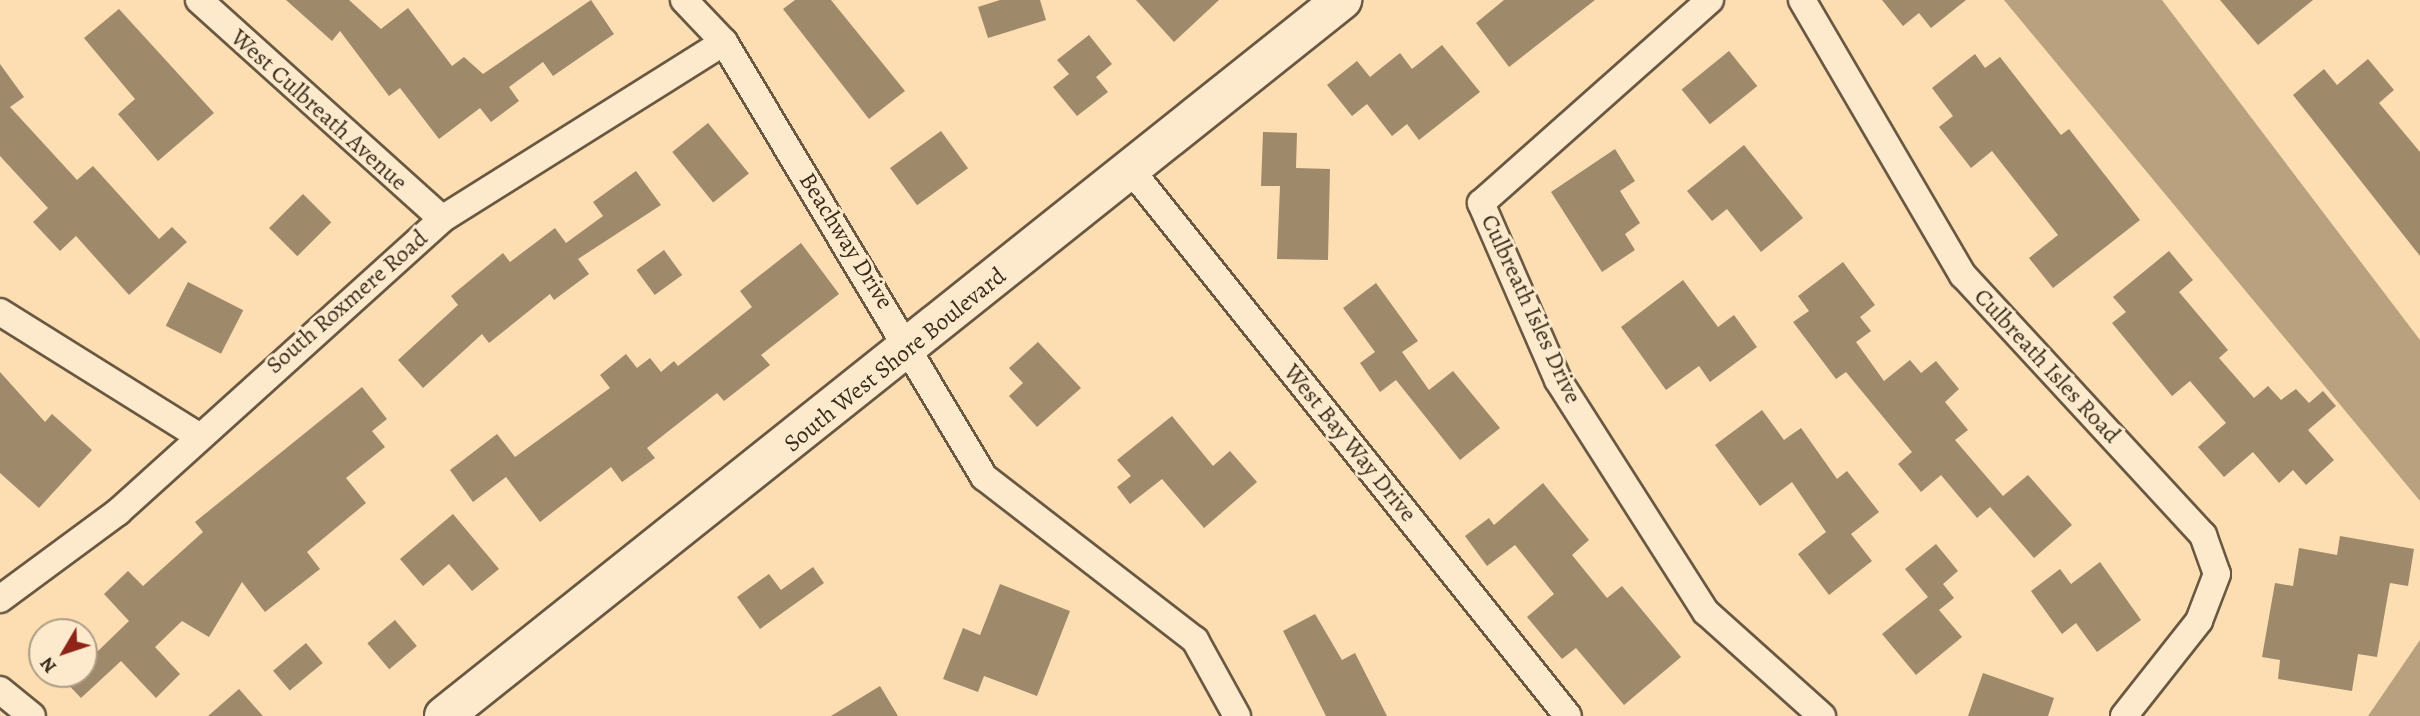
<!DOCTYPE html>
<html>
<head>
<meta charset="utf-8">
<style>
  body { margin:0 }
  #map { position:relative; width:2420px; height:716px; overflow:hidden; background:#fcdeb2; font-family:Alegreya,serif }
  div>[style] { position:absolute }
  .water>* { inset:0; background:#b9a17f }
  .building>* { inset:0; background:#9e896a; transform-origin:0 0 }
  .roads { filter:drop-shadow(2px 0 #695842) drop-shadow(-2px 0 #695842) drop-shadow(0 2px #695842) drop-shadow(0 -2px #695842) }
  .street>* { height:26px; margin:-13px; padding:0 13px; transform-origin:13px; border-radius:13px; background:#fdeacd }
  .secondary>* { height:38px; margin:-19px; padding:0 19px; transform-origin:19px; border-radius:19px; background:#fdeacd }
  span { translate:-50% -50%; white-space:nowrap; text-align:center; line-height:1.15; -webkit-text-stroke:6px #fdeacd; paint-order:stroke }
  .street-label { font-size:24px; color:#382c1c }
  .north { position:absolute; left:28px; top:618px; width:70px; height:70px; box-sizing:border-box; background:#fdeacd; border:2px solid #ae9e86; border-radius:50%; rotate:231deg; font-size:19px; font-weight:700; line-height:28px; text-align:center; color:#382c1c }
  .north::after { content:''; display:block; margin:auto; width:24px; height:32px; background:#8f2418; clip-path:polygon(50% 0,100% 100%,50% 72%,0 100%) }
</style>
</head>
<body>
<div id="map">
  <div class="water">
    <div style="clip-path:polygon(2004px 0,2162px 0,2420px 340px,2420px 501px)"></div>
    <div style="clip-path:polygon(2420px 640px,2420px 716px,2368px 716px)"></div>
  </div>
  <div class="building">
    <div style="clip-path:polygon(286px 0,349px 0,381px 29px,408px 8px,452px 66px,464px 57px,483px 74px,591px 0,614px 34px,553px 76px,543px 62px,509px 87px,519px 101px,491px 122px,480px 108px,439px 139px,400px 88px,389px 96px,340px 31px,332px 41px)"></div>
    <div style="clip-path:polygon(795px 0,831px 0,905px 91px,869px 119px,783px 9px)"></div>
    <div style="clip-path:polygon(1000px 0,1040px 0,1046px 20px,988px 38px,978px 7px)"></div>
    <div style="clip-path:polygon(1136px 0,1219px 0,1174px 42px)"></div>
    <div style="clip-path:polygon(1504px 0,1595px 0,1509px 67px,1476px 23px)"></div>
    <div style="clip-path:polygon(1882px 0,1966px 0,1931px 28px,1919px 13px,1903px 26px)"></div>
    <div style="clip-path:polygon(2220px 0,2313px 0,2258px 45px)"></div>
    <div style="clip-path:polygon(119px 9px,214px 113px,158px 161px,118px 114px,135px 99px,84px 38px)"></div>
    <div style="clip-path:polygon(1089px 35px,1112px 64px,1096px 77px,1108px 92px,1077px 116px,1053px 87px,1069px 74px,1057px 60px)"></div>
    <div style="clip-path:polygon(1442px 45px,1480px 92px,1419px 140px,1407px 124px,1392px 136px,1367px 104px,1352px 116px,1327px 85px,1357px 61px,1370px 77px,1400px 53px,1412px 69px)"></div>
    <div style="left:1729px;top:51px;width:45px;height:61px;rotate:51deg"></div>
    <div style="clip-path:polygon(1975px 54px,1985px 68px,2000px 57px,2061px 135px,2069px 129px,2140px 220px,2053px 288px,2029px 258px,2058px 235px,1992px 151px,1971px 168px,1939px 127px,1953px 116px,1932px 88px)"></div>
    <div style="clip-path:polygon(2368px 59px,2394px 90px,2379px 103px,2420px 152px,2420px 256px,2293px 95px,2324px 69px,2337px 85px)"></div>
    <div style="clip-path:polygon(0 64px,24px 97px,10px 107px,77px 180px,93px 166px,159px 239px,172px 227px,187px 242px,129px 295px,76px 236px,60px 251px,33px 222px,48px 208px,0 156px)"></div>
    <div style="left:708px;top:123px;width:65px;height:46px;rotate:51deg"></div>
    <div style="left:941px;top:131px;width:46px;height:63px;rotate:54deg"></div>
    <div style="clip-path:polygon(1263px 132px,1297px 133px,1296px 168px,1330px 169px,1328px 260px,1277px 259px,1280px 186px,1261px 186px)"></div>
    <div style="clip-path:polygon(1744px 145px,1803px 218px,1761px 252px,1727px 209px,1712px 221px,1687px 191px)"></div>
    <div style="clip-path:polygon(1615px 149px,1635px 181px,1620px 191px,1640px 223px,1625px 234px,1635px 250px,1602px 272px,1551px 192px)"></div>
    <div style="clip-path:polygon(636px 171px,661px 205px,578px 259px,589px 274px,554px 300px,550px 294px,489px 343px,482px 334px,423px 388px,398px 360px,458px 305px,451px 296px,503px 253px,510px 262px,555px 228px,566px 243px,603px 216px,593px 202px)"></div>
    <div style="left:303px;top:194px;width:40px;height:48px;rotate:45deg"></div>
    <div style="clip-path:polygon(801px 243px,839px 294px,761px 355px,770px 365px,724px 401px,717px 393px,647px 448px,655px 458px,622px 482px,611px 467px,540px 522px,506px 477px,473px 502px,450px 470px,497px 434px,515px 457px,610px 388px,600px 375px,626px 354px,637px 368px,650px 358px,661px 372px,674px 361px,678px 366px,752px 307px,740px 291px)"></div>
    <div style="left:664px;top:250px;width:31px;height:34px;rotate:54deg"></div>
    <div style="clip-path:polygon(2169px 251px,2193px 280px,2179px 292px,2228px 350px,2219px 358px,2254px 398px,2268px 386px,2281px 400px,2296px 389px,2309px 403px,2323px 391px,2336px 406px,2308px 430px,2334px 460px,2306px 485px,2293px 470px,2279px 483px,2253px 452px,2224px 477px,2198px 447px,2226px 423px,2190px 381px,2172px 396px,2112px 323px,2126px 312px,2113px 297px)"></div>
    <div style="clip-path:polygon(1843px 262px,1875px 305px,1860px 317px,1871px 331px,1856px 342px,1884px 381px,1910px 360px,1921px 373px,1936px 361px,1959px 389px,1945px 402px,1968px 430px,1955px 440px,2003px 496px,2028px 475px,2072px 525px,2034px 558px,1990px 507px,1977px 518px,1941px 475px,1921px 492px,1898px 464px,1912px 452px,1846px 372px,1836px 379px,1793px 322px,1809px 311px,1798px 296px)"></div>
    <div style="clip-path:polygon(1683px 280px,1718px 327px,1734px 315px,1757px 347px,1710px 382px,1699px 366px,1666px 390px,1621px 327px)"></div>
    <div style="left:188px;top:282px;width:62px;height:49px;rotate:27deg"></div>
    <div style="clip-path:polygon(1376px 283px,1418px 341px,1402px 352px,1429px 390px,1453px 371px,1500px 428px,1460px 460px,1396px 380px,1380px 392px,1360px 363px,1375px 352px,1343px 308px)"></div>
    <div style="clip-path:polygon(1038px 342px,1081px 388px,1037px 427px,1009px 396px,1023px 383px,1009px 368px)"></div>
    <div style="clip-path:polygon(0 372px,45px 422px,52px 414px,92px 450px,39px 508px,0 473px)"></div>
    <div style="clip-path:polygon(362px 387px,387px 419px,372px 431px,385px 447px,346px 478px,366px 503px,307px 552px,320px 569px,265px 612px,242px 582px,209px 637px,182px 621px,155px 647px,180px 674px,156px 698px,121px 661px,81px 698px,58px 674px,84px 674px,84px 637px,98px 651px,129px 621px,104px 594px,128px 571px,143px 586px,203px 532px,195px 522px)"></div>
    <div style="clip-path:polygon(1762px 410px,1784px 440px,1801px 428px,1837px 479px,1847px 471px,1879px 512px,1851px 534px,1872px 561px,1829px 595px,1798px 554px,1826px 532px,1792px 482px,1760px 506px,1715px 445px)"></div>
    <div style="clip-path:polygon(1172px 416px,1213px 466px,1230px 451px,1257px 482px,1204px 528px,1162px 479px,1130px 504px,1117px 487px,1131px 476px,1117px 460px)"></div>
    <div style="clip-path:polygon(1543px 483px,1589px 540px,1572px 555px,1607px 598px,1622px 586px,1681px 657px,1624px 705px,1576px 648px,1562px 659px,1527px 617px,1554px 594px,1515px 545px,1487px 566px,1465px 536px,1489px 518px,1494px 525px)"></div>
    <div style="clip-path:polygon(453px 514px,499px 569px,472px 591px,449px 564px,423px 586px,400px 559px)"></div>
    <div style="clip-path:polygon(2340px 536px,2414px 549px,2408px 586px,2390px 583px,2377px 657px,2358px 654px,2352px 691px,2278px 679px,2280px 660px,2262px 657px,2275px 583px,2293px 586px,2299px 548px,2337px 555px)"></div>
    <div style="clip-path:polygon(1936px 544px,1958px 571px,1943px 584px,1954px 598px,1939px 610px,1962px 637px,1916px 675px,1882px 634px,1928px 597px,1905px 569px)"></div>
    <div style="clip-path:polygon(2100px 562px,2141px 620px,2097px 652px,2076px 623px,2062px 634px,2031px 591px,2060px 569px,2071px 584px)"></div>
    <div style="clip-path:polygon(813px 567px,824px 583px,760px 629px,737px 597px,769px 574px,781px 590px)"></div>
    <div style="clip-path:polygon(1000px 584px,1070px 611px,1037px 696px,984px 676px,978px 692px,943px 679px,963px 628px,980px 635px)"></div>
    <div style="clip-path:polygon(1315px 614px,1342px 660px,1355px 653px,1387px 716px,1326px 716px,1283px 631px)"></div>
    <div style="left:395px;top:620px;width:34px;height:36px;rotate:50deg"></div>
    <div style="left:306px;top:643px;width:26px;height:43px;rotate:50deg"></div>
    <div style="clip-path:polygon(1983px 673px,2054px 698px,2048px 716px,1968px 716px)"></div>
    <div style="clip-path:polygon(880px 686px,898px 716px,831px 716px)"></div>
    <div style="clip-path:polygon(239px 689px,263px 716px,208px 716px)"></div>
  </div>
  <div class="roads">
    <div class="street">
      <div style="left:199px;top:0;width:327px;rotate:42deg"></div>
      <div style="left:684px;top:0;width:58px;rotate:46.4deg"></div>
      <div style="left:724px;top:42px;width:507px;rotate:59.13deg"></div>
      <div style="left:984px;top:477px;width:267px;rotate:37.7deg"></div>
      <div style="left:1195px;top:640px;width:87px;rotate:61.1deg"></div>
      <div style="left:1710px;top:0;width:306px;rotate:138.4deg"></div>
      <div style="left:1481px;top:203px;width:193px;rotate:66.5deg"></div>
      <div style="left:1558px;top:380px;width:275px;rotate:57.5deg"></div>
      <div style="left:1706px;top:612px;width:156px;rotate:41.9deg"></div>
      <div style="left:1802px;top:0;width:319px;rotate:59.7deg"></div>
      <div style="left:1963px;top:275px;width:354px;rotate:47.3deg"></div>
      <div style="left:2203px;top:535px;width:41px;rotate:70.3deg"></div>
      <div style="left:2217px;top:574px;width:50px;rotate:111deg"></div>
      <div style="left:2199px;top:621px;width:121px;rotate:128.3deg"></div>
      <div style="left:1131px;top:170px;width:699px;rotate:51.33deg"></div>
      <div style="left:0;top:312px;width:232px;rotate:32deg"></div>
      <div style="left:0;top:599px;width:147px;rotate:-36.4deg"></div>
      <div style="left:118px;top:512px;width:437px;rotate:-42.1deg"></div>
      <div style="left:442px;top:219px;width:333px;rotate:-32.1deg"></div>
      <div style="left:0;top:690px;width:41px;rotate:39.1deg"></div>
    </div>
    <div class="secondary">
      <div style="left:444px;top:716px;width:1149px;rotate:-38.57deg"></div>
    </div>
  </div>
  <div class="street-label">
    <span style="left:319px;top:110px;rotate:42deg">West Culbreath Avenue</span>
    <span style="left:846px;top:241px;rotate:58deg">Beachway Drive</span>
    <span style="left:347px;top:302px;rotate:-41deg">South Roxmere Road</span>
    <span style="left:1531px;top:309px;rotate:65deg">Culbreath Isles Drive</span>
    <span style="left:895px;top:360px;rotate:-39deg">South West Shore Boulevard</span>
    <span style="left:2047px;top:366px;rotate:47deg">Culbreath Isles Road</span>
    <span style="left:1350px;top:443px;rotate:51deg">West Bay Way Drive</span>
  </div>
  <div class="north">N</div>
</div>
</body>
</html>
